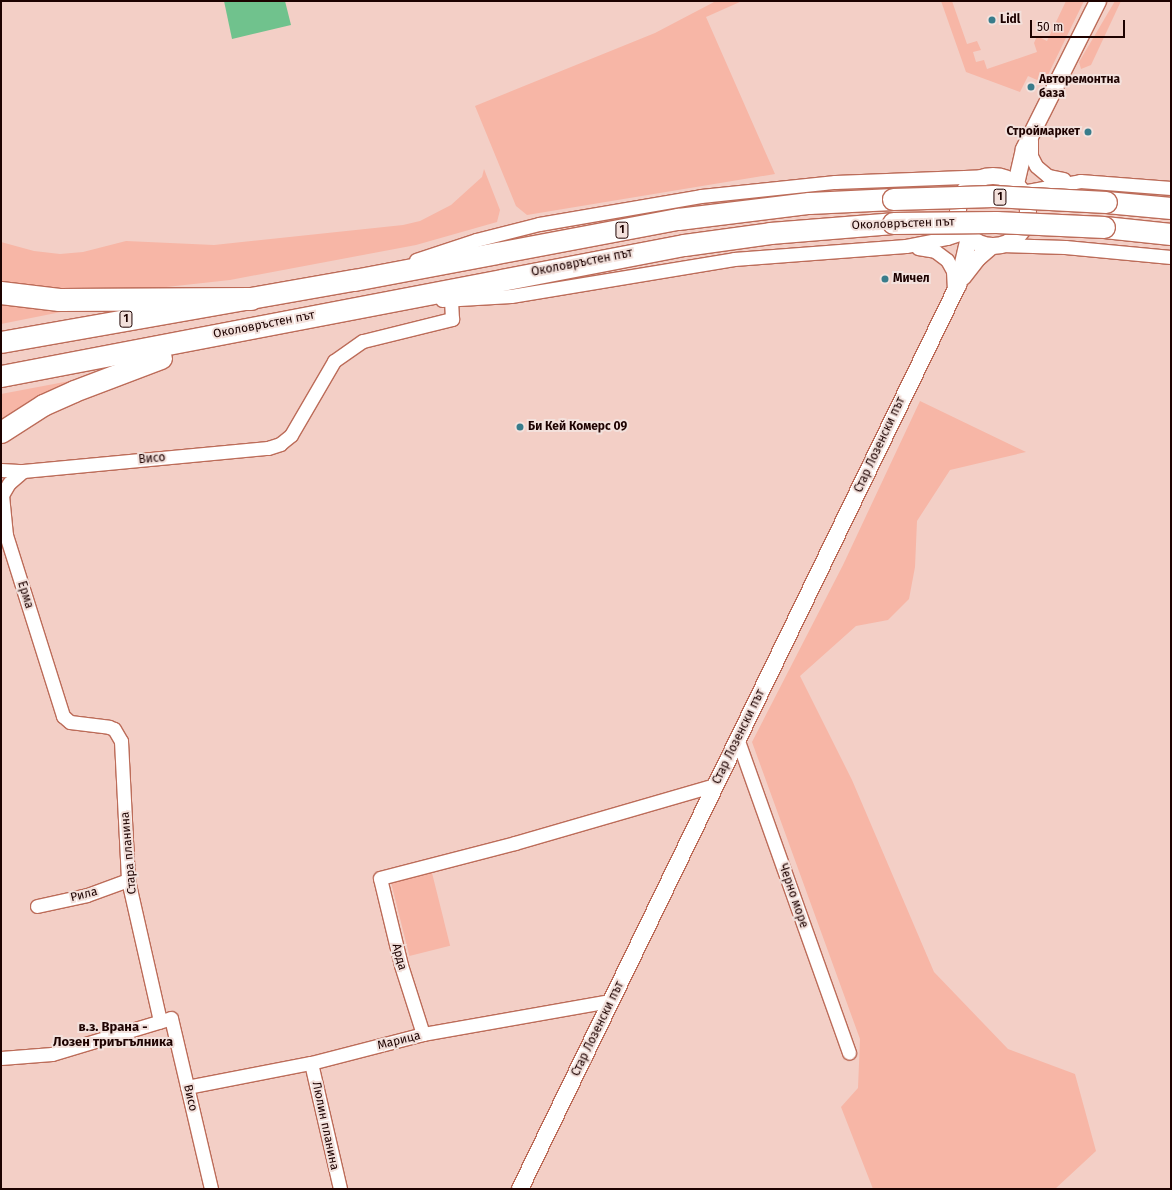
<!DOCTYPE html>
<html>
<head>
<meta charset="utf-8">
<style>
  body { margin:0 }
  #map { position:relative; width:1172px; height:1190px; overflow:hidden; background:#f3cfc6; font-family:"Fira Sans",sans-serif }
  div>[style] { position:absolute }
  .green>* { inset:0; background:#f7b6a6; transform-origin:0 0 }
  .water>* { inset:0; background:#70c28d }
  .roads { filter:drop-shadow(1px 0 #bc6c59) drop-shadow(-1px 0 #bc6c59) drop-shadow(0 1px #bc6c59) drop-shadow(0 -1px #bc6c59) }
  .minor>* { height:13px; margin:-6.5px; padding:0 6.5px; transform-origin:6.5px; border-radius:6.5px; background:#fff }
  .tertiary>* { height:16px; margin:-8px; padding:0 8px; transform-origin:8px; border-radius:8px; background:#fff }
  .tertiary>.ring { margin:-8px; padding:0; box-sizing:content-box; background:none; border:16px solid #fff; border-radius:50% }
  .trunk>* { height:21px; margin:-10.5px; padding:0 10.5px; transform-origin:10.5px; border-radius:10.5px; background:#fff }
  .motorway>* { height:22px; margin:-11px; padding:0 11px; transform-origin:11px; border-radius:11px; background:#fff }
  .bridges { filter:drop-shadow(1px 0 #bc6c59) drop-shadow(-1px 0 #bc6c59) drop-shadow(0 1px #bc6c59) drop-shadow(0 -1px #bc6c59) }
  .trunk-bridge>* { height:21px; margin:-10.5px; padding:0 10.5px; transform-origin:10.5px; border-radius:10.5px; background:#fff }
  .dots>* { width:11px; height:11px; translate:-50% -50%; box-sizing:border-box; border:2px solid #f3e1dc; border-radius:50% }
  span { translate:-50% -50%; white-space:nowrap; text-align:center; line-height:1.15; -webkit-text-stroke:4px #f3e1dc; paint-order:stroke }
  .shield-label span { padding:1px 3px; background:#f3e1dc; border:1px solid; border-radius:3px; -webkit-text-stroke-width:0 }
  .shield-label { font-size:11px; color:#1d0200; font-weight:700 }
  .poi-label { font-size:12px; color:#1d0200; font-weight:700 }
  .left { translate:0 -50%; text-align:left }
  .right { translate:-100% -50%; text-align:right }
  .street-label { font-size:12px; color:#1d0200 }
  .neighbourhood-label { font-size:13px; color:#1d0200; font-weight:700 }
  .frame { position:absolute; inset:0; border:2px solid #1d0200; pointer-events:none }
  .scale { position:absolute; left:1030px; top:20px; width:95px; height:18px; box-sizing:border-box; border:2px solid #1d0200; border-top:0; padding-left:5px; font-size:12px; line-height:14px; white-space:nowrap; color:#1d0200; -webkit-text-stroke:3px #f3e1dc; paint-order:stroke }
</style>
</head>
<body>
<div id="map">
  <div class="green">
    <div style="clip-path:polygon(716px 1px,742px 1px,706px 17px,775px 174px,527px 215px,516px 206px,475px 106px,655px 33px)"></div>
    <div style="clip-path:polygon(941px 1px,952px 1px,967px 44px,977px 41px,981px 50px,973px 52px,976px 62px,984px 60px,987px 69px,1037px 52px,1034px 43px,1037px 36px,1047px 41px,1066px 1px,1084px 1px,1044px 83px,1028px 76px,1020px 92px,966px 72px)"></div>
    <div style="clip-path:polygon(1115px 1px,1121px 1px,1091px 65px,1081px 69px,1079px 62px)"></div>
    <div style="clip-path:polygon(484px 169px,500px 210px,497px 222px,416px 245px,230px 280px,112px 293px,1px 285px,1px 242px,34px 251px,60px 254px,83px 252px,126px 241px,214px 245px,403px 225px,420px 221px,451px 205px,482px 177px)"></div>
    <div style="clip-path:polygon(1px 302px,71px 310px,1px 324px)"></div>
    <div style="clip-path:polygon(75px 380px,1px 422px,1px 394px)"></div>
    <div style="clip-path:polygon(920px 401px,1026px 452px,950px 470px,917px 521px,915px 567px,909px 599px,888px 620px,856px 626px,800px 676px,852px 780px,934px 972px,1008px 1049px,1075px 1074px,1096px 1151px,1055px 1189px,873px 1189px,841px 1107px,858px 1088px,860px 1039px,752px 742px,843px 565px)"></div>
    <div style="left:432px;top:873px;width:75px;height:42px;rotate:76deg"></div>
  </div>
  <div class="water">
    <div style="clip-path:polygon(224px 1px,285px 1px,291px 25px,232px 39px)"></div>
  </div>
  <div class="roads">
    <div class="minor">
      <div style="left:1031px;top:140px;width:16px;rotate:90deg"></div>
      <div style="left:1031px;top:156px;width:11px;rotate:63deg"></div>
      <div style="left:1036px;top:166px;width:16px;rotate:40deg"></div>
      <div style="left:1048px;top:176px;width:16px;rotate:11deg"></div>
      <div style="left:1022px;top:192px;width:59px;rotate:-10.7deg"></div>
      <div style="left:1080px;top:181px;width:91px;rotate:4.4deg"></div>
      <div style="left:1001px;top:245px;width:64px;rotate:1.8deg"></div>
      <div style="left:1065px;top:247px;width:106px;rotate:5.4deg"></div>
      <div style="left:918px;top:248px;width:17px;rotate:10deg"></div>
      <div style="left:935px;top:251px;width:15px;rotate:37deg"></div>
      <div style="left:947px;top:260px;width:13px;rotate:61deg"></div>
      <div style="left:953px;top:271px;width:17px;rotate:87deg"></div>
      <div style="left:416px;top:260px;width:63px;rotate:-18.4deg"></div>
      <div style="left:476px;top:240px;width:65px;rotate:-14.3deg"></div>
      <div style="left:539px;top:224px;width:164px;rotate:-9.8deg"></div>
      <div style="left:701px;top:196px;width:135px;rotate:-6deg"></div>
      <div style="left:835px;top:182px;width:155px;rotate:-2.2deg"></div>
      <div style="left:442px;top:300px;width:69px;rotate:-3.3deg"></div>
      <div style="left:511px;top:296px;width:226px;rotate:-9.4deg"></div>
      <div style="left:734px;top:259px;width:172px;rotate:-4.3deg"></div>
      <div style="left:906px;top:246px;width:42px;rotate:-11deg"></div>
      <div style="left:947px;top:238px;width:19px;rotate:-18deg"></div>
      <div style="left:1px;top:470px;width:22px;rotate:3deg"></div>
      <div style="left:23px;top:471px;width:246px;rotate:-5.4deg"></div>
      <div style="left:268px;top:448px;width:13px;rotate:-18deg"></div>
      <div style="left:280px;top:444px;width:14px;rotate:-39deg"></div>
      <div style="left:291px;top:435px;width:86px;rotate:-59.8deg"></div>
      <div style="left:334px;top:361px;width:35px;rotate:-35deg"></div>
      <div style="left:363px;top:341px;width:92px;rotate:-13.9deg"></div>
      <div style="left:452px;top:319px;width:20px;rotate:-93deg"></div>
      <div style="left:23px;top:471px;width:18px;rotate:139deg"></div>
      <div style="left:9px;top:483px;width:14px;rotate:120deg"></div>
      <div style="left:2px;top:495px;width:40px;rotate:84.3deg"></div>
      <div style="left:6px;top:535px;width:190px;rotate:72.5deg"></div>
      <div style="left:63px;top:716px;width:9px;rotate:41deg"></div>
      <div style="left:70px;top:722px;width:39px;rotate:7deg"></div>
      <div style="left:109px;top:727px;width:5px;rotate:22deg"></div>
      <div style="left:114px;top:729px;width:14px;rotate:60deg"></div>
      <div style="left:121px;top:741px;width:139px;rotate:87.1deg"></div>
      <div style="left:128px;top:880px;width:145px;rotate:77.2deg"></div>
      <div style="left:737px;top:738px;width:334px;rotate:70.4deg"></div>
      <div style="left:37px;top:906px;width:51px;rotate:-12.4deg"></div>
      <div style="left:87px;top:895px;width:44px;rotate:-20.1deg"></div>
      <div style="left:423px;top:1034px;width:72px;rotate:-107.7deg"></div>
      <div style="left:401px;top:965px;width:89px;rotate:-103.6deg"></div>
      <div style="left:380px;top:878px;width:139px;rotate:-14.5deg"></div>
      <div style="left:515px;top:843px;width:208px;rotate:-16.2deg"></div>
      <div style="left:1px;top:1058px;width:51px;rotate:-4.5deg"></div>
      <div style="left:52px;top:1054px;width:124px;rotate:-16.8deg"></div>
      <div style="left:171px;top:1018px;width:176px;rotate:76.8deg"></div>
      <div style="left:311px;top:1063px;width:129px;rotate:77deg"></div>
      <div style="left:187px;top:1087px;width:126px;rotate:-11deg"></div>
      <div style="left:311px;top:1063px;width:116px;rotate:-14.5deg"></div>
      <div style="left:423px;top:1034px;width:191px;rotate:-10deg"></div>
    </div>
    <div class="tertiary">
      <div class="ring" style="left:958px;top:176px;width:54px;height:54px"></div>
      <div style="left:1016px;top:184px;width:36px;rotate:-77deg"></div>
      <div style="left:1024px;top:149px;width:165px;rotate:-63.4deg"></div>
      <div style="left:963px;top:277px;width:24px;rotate:-52deg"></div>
      <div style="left:978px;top:258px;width:18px;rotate:-41deg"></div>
      <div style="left:520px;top:1189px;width:1005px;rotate:-64.15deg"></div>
      <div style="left:958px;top:285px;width:49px;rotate:-77.1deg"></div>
    </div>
    <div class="trunk">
      <div style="left:1106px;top:202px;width:65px;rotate:5.3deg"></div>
      <div style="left:1104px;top:227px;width:67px;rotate:6deg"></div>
      <div style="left:1px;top:342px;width:358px;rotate:-10deg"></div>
      <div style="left:354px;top:280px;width:330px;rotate:-10.7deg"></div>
      <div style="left:678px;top:219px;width:132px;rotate:-7deg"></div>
      <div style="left:809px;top:203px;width:84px;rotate:-2.7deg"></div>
      <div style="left:1px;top:376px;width:695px;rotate:-10.86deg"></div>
      <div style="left:684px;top:245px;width:87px;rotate:-7.9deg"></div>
      <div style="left:770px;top:233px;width:123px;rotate:-4.6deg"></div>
      <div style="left:1px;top:432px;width:50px;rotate:-32.7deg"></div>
      <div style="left:43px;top:405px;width:34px;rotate:-24deg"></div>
      <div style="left:74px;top:391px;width:93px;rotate:-20.8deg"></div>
    </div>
    <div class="motorway">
      <div style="left:1px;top:293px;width:59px;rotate:6.8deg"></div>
      <div style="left:60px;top:300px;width:191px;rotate:-0.3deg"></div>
    </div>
  </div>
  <div class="bridges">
    <div class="trunk-bridge">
      <div style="left:893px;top:199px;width:100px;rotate:-1.7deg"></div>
      <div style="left:993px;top:196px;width:113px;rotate:3deg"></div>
      <div style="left:893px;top:223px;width:103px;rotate:-0.6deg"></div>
      <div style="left:996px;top:222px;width:108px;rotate:2.7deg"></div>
    </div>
  </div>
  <div class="dots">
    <div style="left:992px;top:20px;background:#387c8b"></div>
    <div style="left:1031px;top:87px;background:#387c8b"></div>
    <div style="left:1088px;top:132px;background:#387c8b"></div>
    <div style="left:885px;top:279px;background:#387c8b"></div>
    <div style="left:520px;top:427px;background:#387c8b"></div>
  </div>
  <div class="shield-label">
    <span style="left:1000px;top:197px">1</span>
    <span style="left:622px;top:230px">1</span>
    <span style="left:126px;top:319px">1</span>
  </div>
  <div class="poi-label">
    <span class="left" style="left:1000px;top:20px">Lidl</span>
    <span class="left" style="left:1039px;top:87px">Авторемонтна<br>база</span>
    <span class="right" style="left:1080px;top:132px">Строймаркет</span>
    <span class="left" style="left:893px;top:279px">Мичел</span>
    <span class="left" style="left:528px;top:427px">Би Кей Комерс 09</span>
  </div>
  <div class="street-label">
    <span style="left:903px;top:224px;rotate:-2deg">Околовръстен път</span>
    <span style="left:582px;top:263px;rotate:-11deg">Околовръстен път</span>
    <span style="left:264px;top:325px;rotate:-11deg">Околовръстен път</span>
    <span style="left:880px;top:445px;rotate:-65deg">Стар Лозенски път</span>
    <span style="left:152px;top:459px;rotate:-5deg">Висо</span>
    <span style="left:25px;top:595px;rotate:73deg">Ерма</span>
    <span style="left:739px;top:737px;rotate:-64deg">Стар Лозенски път</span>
    <span style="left:129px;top:853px;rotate:-95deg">Стара планина</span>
    <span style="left:84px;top:895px;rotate:-14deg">Рила</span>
    <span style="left:793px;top:896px;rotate:71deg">Черно море</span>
    <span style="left:399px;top:957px;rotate:75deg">Арда</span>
    <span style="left:598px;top:1029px;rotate:-64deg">Стар Лозенски път</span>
    <span style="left:399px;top:1041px;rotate:-14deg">Марица</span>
    <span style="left:190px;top:1098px;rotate:77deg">Висо</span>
    <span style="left:325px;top:1126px;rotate:78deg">Люлин планина</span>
  </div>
  <div class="neighbourhood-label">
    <span style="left:113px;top:1035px">в.з. Врана -<br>Лозен триъгълника</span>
  </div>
  <div class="frame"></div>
  <div class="scale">50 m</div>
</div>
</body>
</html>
